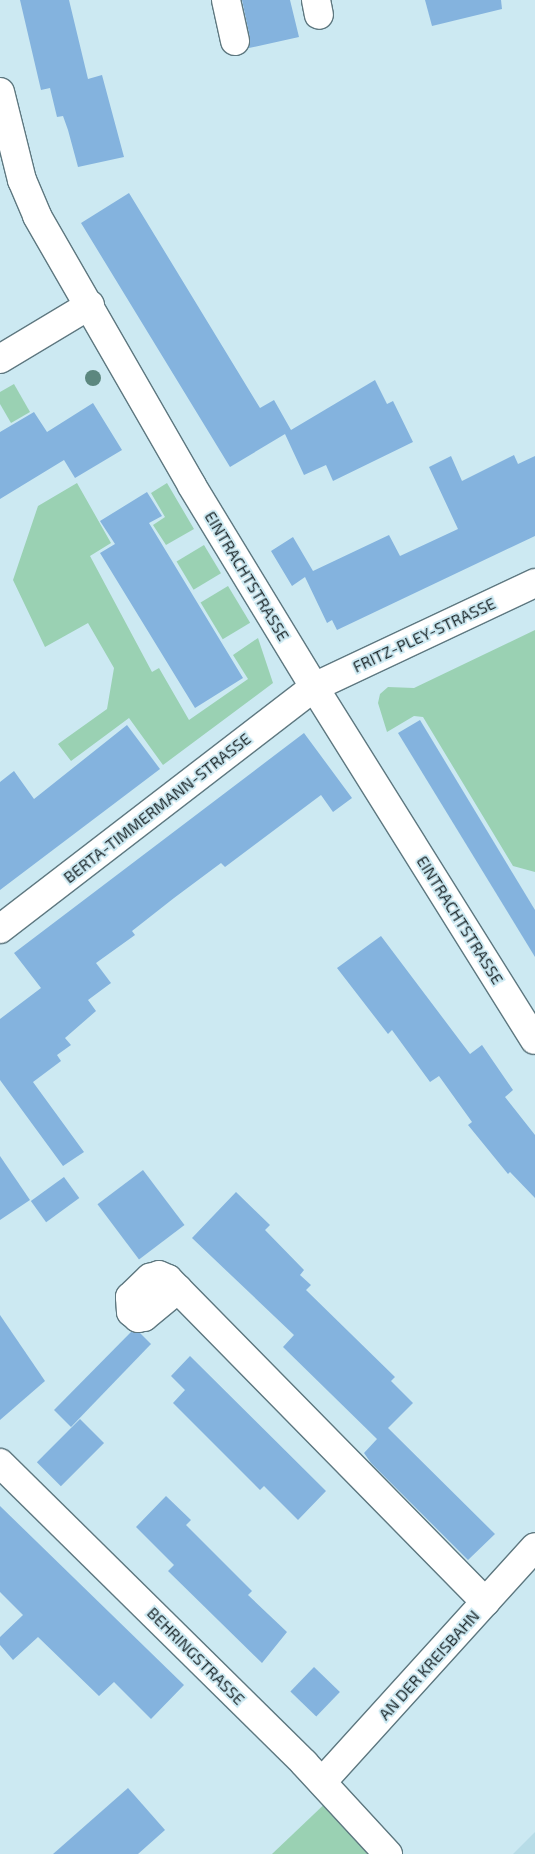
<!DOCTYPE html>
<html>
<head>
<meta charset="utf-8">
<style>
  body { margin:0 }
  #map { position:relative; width:535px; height:1854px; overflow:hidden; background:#cce9f2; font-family:"Exo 2",sans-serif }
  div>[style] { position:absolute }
  .built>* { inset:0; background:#b7dce7 }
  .green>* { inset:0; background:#9ad1b3; transform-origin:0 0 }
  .building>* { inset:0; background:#84b3de; transform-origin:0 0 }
  .roads { filter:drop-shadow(1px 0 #5e7880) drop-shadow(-1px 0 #5e7880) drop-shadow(0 1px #5e7880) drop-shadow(0 -1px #5e7880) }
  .minor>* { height:28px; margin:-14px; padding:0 14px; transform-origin:14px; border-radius:14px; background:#fff }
  .trees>* { width:16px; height:16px; margin:-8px; border-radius:50%; background:#5c877f }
  span { translate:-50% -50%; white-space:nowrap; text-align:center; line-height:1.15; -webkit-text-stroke:4px #cce9f2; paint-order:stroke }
  .street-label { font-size:16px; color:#1c272a }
</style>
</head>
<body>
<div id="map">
  <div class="built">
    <div style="clip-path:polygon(535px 1832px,535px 1854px,513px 1854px)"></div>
  </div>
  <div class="green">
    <div style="clip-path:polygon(14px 384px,30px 412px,11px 423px,0 404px,0 392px)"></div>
    <div style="clip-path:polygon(77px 483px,111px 543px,90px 556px,152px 672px,159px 668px,189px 720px,248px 679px,233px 655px,258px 638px,273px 683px,163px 765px,129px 718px,71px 761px,58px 744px,107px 709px,114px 668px,88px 623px,45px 647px,13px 580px,38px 506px)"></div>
    <div style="clip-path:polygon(167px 483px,194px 529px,166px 545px,153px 525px,165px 517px,151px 493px)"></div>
    <div style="left:204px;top:545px;width:33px;height:32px;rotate:59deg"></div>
    <div style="left:228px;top:586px;width:43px;height:32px;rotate:59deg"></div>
    <div style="clip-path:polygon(535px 630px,535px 872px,513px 866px,423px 717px,414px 716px,387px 732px,378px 703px,380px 694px,388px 687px,414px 688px)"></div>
    <div style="clip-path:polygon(333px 1796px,388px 1854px,272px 1854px)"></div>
  </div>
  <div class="building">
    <div style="clip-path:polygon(20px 0,69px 0,88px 79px,102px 75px,124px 157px,78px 167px,68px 130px,63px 116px,57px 117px,50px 88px,41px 90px)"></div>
    <div style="clip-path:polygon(242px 0,290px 0,299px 37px,249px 48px,250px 38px)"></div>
    <div style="clip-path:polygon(425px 0,501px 0,502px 9px,432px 26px)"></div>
    <div style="clip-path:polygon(129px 193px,260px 408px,274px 400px,291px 430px,375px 380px,387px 404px,393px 401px,413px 442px,333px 481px,326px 465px,304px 475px,285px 434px,230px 467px,81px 223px)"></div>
    <div style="clip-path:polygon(93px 403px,122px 450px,75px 478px,64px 460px,0 499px,0 432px,34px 412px,47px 432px)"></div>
    <div style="clip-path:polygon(514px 455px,518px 464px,535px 456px,535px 536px,337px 630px,332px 620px,327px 623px,305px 577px,292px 586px,271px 551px,293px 537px,313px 571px,389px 535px,400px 556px,458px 529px,429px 467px,451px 456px,462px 481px)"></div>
    <div style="clip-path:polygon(147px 492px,162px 516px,149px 523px,243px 678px,195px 708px,100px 553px,115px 544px,100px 521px)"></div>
    <div style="clip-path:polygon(420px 720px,535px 910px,535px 957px,398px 733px)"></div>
    <div style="clip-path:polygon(127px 725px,160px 769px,0 890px,0 782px,14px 771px,34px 799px)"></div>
    <div style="clip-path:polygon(304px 733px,352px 798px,333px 812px,321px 795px,225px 867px,221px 863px,174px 898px,132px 931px,135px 935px,96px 963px,111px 983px,88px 1000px,96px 1011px,65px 1038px,71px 1045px,57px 1055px,61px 1061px,33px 1082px,84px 1152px,63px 1166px,0 1080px,0 1019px,41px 988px,14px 953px)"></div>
    <div style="clip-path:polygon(381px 936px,470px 1054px,482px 1045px,513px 1090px,505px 1097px,535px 1135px,535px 1198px,510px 1172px,508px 1174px,468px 1125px,472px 1122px,439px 1076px,430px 1082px,392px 1030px,388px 1034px,337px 968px)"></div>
    <div style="clip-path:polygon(0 1156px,30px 1200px,0 1220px)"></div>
    <div style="left:143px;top:1170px;width:69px;height:57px;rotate:53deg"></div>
    <div style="left:64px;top:1177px;width:26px;height:41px;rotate:54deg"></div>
    <div style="clip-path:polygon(236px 1192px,270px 1225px,265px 1230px,304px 1270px,300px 1275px,311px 1285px,306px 1290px,395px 1377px,391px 1381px,413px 1403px,388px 1428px,495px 1534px,468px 1560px,371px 1463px,364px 1453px,377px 1439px,283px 1347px,294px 1335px,192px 1238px)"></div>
    <div style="clip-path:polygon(0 1315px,45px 1381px,0 1420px)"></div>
    <div style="clip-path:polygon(131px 1332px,140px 1333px,151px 1344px,71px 1427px,54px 1410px)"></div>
    <div style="clip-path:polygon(190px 1356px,326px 1491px,298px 1520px,264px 1486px,260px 1490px,173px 1403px,185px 1390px,171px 1376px)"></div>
    <div style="left:80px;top:1419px;width:34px;height:61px;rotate:45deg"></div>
    <div style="clip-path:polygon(166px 1496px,191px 1520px,186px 1525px,252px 1591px,248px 1595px,287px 1632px,262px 1663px,168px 1571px,174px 1565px,136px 1527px)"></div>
    <div style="clip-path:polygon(0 1506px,184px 1685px,151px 1719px,114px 1682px,99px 1696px,38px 1637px,13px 1660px,0 1645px,0 1637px,23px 1615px,0 1592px)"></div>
    <div style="left:314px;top:1667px;width:36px;height:34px;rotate:44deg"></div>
    <div style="clip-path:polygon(128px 1788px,165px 1830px,138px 1854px,53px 1854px)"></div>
  </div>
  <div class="roads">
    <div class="minor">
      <div style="left:226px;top:0;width:42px;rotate:77.6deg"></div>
      <div style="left:316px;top:0;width:15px;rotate:79deg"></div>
      <div style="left:0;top:92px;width:91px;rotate:76deg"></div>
      <div style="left:22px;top:180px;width:39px;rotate:67deg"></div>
      <div style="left:37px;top:216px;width:311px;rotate:60.1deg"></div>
      <div style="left:192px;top:486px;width:235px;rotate:58.7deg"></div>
      <div style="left:314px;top:687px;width:416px;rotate:58deg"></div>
      <div style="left:0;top:359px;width:105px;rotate:-31deg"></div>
      <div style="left:0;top:929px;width:396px;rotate:-37.6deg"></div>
      <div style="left:314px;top:687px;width:244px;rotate:-25.2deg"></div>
      <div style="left:178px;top:1289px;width:44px;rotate:140.5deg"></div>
      <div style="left:144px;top:1317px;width:6px;rotate:171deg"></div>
      <div style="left:138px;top:1318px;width:9px;rotate:-139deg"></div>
      <div style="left:131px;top:1312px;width:15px;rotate:-94deg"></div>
      <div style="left:130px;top:1297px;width:28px;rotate:-44deg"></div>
      <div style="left:150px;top:1278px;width:9px;rotate:-18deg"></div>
      <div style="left:159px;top:1275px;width:10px;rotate:24deg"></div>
      <div style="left:168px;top:1279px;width:453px;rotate:45.5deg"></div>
      <div style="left:0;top:1463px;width:427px;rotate:44.6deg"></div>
      <div style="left:304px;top:1763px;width:124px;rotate:47.3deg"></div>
      <div style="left:322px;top:1782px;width:317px;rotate:-47.8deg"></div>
    </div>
  </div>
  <div class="trees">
    <div style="left:93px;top:378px"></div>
  </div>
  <div class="street-label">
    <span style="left:247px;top:576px;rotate:59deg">EINTRACHTSTRASSE</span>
    <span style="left:424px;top:635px;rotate:-25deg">FRITZ-PLEY-STRASSE</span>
    <span style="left:157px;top:808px;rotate:-38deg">BERTA-TIMMERMANN-STRASSE</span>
    <span style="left:460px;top:920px;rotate:58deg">EINTRACHTSTRASSE</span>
    <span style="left:196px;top:1656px;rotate:45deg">BEHRINGSTRASSE</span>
    <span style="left:429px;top:1665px;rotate:-48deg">AN DER KREISBAHN</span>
  </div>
</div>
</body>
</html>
